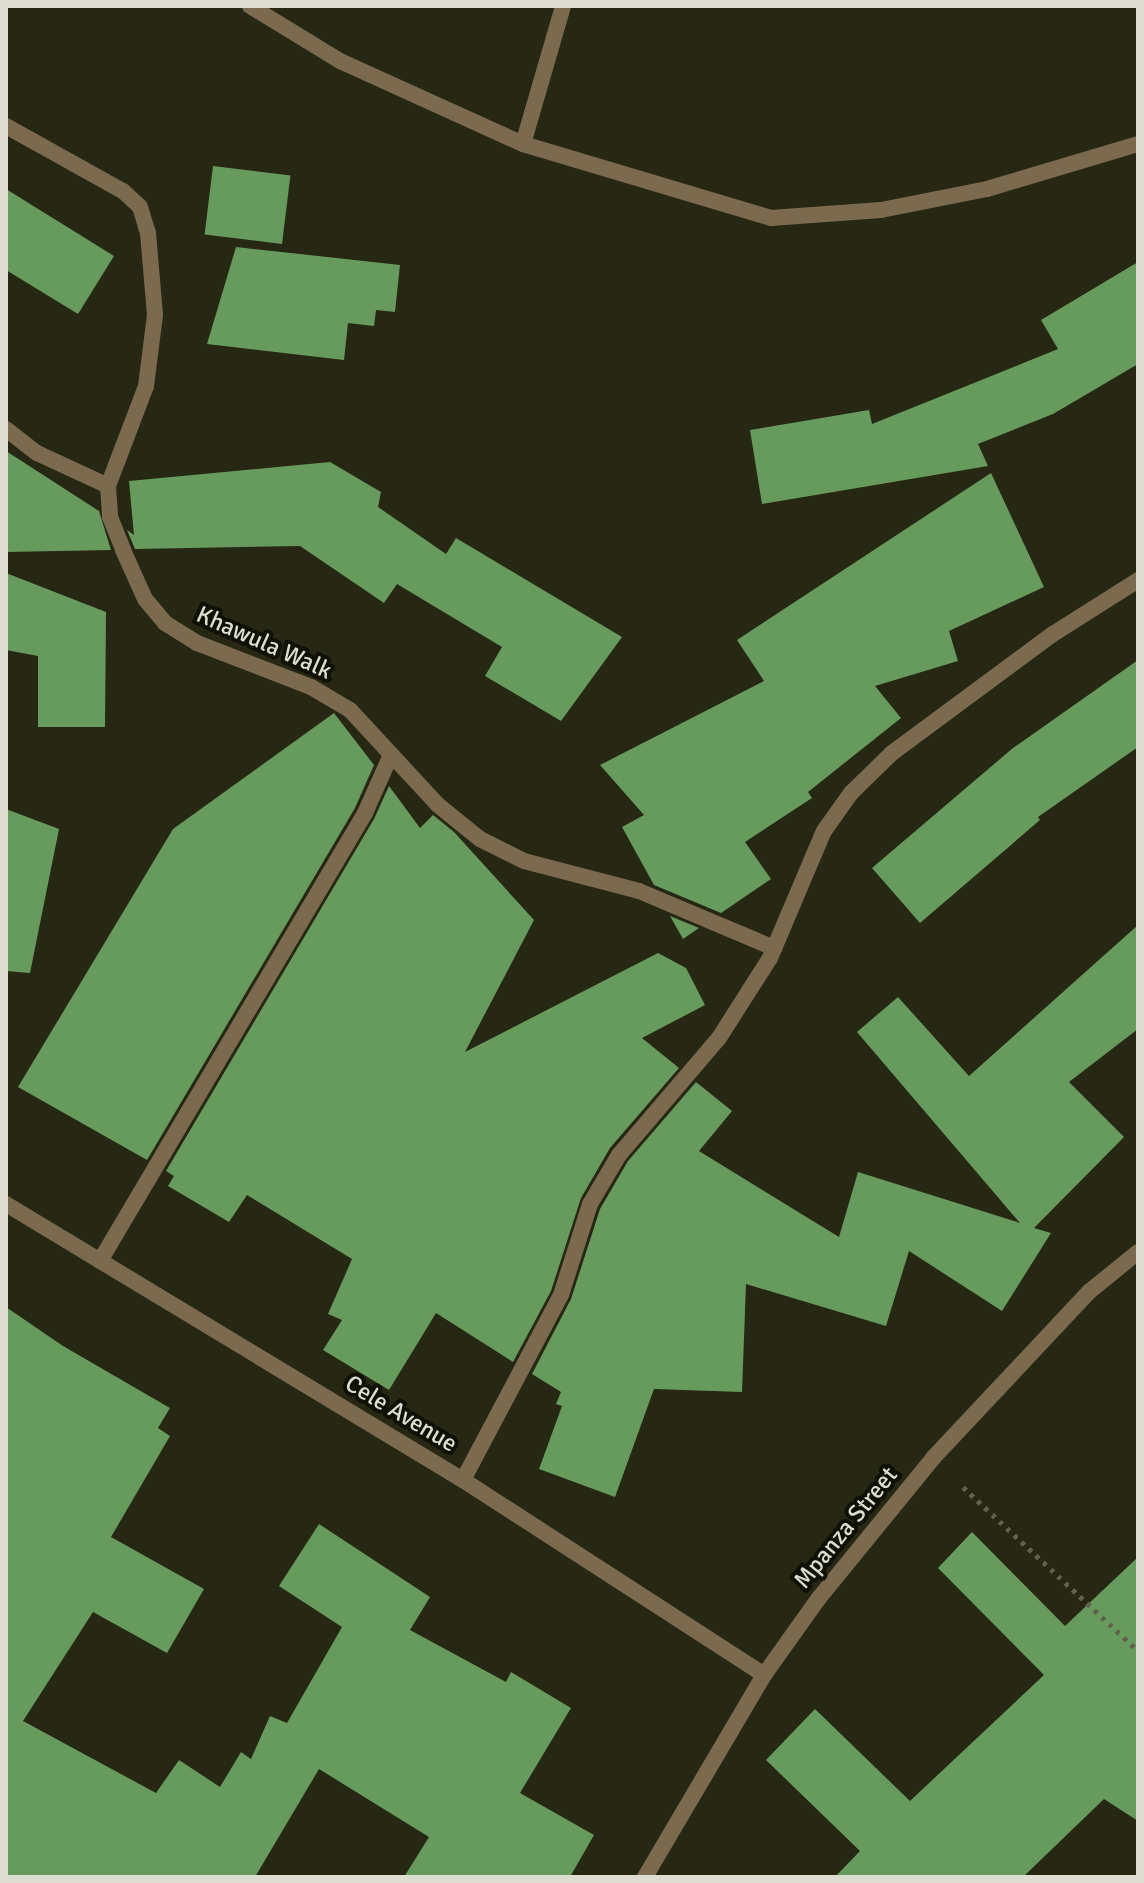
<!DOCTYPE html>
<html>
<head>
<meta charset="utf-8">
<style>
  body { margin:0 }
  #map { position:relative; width:1144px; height:1883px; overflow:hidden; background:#272813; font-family:Signika,sans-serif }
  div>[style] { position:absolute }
  .building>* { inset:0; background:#679a5d; transform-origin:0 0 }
  .path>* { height:5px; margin-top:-2.5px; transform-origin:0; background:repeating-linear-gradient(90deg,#60614f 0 4px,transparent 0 10px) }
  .street>* { height:16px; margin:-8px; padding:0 8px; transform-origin:8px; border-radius:8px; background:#7b6a4e }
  span { translate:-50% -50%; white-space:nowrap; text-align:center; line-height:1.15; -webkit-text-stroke:8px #101007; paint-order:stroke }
  .street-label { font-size:24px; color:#ddded1 }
  .frame { position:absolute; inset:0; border:8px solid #ddded1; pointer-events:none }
</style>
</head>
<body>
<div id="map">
  <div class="building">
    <div style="left:213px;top:166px;width:78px;height:69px;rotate:7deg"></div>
    <div style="clip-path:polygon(6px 189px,114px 256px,78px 314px,6px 270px)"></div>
    <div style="clip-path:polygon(236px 247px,400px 265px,395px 312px,376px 310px,374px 326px,348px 323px,344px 360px,207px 344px)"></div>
    <div style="clip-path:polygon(1138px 262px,1138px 364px,1053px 414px,978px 444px,988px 466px,762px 504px,750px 430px,869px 410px,872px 424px,1058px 349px,1041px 320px)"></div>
    <div style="clip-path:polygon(6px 451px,99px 511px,111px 550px,6px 552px)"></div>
    <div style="clip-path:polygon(330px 462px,381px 492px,378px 507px,446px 554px,456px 538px,622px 637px,561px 721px,485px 676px,502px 647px,397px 584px,384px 603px,300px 546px,135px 549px,127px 530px,134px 535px,129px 481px)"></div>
    <div style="clip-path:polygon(991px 473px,1044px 587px,949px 631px,958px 661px,875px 686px,901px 718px,808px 792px,812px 798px,745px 842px,771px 879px,721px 913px,654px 885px,622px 827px,644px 815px,600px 765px,764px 681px,737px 640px)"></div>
    <div style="clip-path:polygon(6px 573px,106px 612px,105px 727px,38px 727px,38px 656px,6px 650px)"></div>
    <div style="clip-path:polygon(1138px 660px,1138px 747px,1038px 817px,1040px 820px,920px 923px,872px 868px,1013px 748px)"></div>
    <div style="clip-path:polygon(334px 713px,374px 765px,355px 808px,147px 1160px,18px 1087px,173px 829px)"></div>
    <div style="clip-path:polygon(389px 786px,420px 828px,433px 815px,454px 832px,534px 920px,465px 1052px,658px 953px,686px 968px,705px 1005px,642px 1038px,679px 1068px,610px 1148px,581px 1198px,551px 1291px,513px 1362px,436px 1313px,389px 1390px,323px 1350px,342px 1320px,328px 1314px,352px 1259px,247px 1195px,229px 1222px,168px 1186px,174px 1176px,166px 1171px,374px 819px)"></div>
    <div style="clip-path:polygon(6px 809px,59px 829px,30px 973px,6px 971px)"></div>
    <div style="clip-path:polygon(670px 916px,699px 928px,683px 939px)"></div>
    <div style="clip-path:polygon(1138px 925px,1138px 1029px,1069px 1082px,1124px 1137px,1034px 1228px,1051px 1233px,1002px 1311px,909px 1251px,886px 1326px,746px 1284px,742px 1392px,654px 1389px,615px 1497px,539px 1469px,562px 1406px,556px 1404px,561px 1392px,532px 1374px,571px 1299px,600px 1209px,628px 1161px,696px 1082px,732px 1111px,699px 1151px,839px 1237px,858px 1172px,1020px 1223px,857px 1032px,898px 997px,969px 1076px)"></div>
    <div style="clip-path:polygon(6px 1307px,63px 1346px,170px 1408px,158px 1428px,170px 1436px,111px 1537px,204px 1589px,167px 1653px,93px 1612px,23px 1721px,156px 1793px,179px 1760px,220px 1787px,241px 1752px,251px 1759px,270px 1716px,287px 1723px,342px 1627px,279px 1586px,319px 1524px,430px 1597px,410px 1630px,506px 1682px,511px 1672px,571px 1708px,520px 1793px,594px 1835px,570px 1877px,404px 1877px,429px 1837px,319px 1769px,255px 1877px,6px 1877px)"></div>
    <div style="clip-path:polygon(972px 1532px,1065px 1626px,1138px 1557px,1138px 1821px,1104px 1799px,1023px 1877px,835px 1877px,860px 1851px,766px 1760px,815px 1709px,910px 1801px,1044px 1675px,938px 1568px)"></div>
  </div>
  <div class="path">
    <div style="left:963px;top:1487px;width:240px;rotate:43.1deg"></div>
  </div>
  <div class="street">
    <div style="left:250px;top:6px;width:105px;rotate:31.4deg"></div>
    <div style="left:340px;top:61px;width:201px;rotate:24.4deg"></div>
    <div style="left:523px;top:144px;width:259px;rotate:16.6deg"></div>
    <div style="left:771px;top:218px;width:110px;rotate:-4.2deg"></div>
    <div style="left:881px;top:210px;width:108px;rotate:-11.2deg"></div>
    <div style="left:987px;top:189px;width:158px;rotate:-16.6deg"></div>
    <div style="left:6px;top:126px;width:134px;rotate:29.1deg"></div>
    <div style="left:123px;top:191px;width:23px;rotate:43deg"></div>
    <div style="left:140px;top:207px;width:27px;rotate:73deg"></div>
    <div style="left:148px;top:233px;width:82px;rotate:85.1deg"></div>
    <div style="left:155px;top:315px;width:72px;rotate:97.2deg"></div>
    <div style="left:146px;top:386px;width:107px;rotate:110.8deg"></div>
    <div style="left:108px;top:486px;width:31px;rotate:86deg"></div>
    <div style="left:110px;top:517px;width:35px;rotate:68deg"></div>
    <div style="left:123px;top:550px;width:54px;rotate:65.8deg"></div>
    <div style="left:145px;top:599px;width:31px;rotate:50deg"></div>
    <div style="left:165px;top:623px;width:38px;rotate:32deg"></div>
    <div style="left:197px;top:643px;width:122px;rotate:21.1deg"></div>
    <div style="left:311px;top:687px;width:45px;rotate:30.5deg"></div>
    <div style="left:350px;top:710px;width:129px;rotate:47.2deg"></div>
    <div style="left:438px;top:805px;width:54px;rotate:39deg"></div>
    <div style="left:480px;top:839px;width:49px;rotate:26.6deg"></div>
    <div style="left:524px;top:861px;width:119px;rotate:14.6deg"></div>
    <div style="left:639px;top:891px;width:147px;rotate:22.9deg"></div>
    <div style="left:523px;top:144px;width:144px;rotate:-73.8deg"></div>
    <div style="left:6px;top:429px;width:39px;rotate:38deg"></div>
    <div style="left:37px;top:453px;width:78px;rotate:24.9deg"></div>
    <div style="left:6px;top:1204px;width:534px;rotate:31.13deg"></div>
    <div style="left:463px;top:1480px;width:359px;rotate:32.9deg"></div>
    <div style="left:100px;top:1261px;width:521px;rotate:-59.39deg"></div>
    <div style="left:365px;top:813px;width:64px;rotate:-65.9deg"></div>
    <div style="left:463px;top:1480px;width:209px;rotate:-62.1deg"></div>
    <div style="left:561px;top:1295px;width:96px;rotate:-72.3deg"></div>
    <div style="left:590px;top:1204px;width:57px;rotate:-59.4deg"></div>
    <div style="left:619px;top:1155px;width:154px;rotate:-49.5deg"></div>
    <div style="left:719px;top:1038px;width:95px;rotate:-57.5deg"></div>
    <div style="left:770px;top:958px;width:138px;rotate:-67deg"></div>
    <div style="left:824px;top:831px;width:47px;rotate:-54.6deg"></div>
    <div style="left:851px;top:793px;width:57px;rotate:-44.3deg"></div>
    <div style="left:892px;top:753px;width:200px;rotate:-36.5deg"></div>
    <div style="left:1053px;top:634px;width:101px;rotate:-32.4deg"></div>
    <div style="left:645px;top:1877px;width:234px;rotate:-59.5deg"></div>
    <div style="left:764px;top:1675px;width:95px;rotate:-54.5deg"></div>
    <div style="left:819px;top:1598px;width:181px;rotate:-50.8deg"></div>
    <div style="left:933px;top:1458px;width:229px;rotate:-46.8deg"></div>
    <div style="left:1090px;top:1291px;width:62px;rotate:-39.1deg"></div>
  </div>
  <div class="street-label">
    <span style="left:264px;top:643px;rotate:24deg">Khawula Walk</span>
    <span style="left:401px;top:1414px;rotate:31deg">Cele Avenue</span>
    <span style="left:846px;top:1528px;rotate:-51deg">Mpanza Street</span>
  </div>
  <div class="frame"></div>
</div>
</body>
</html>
